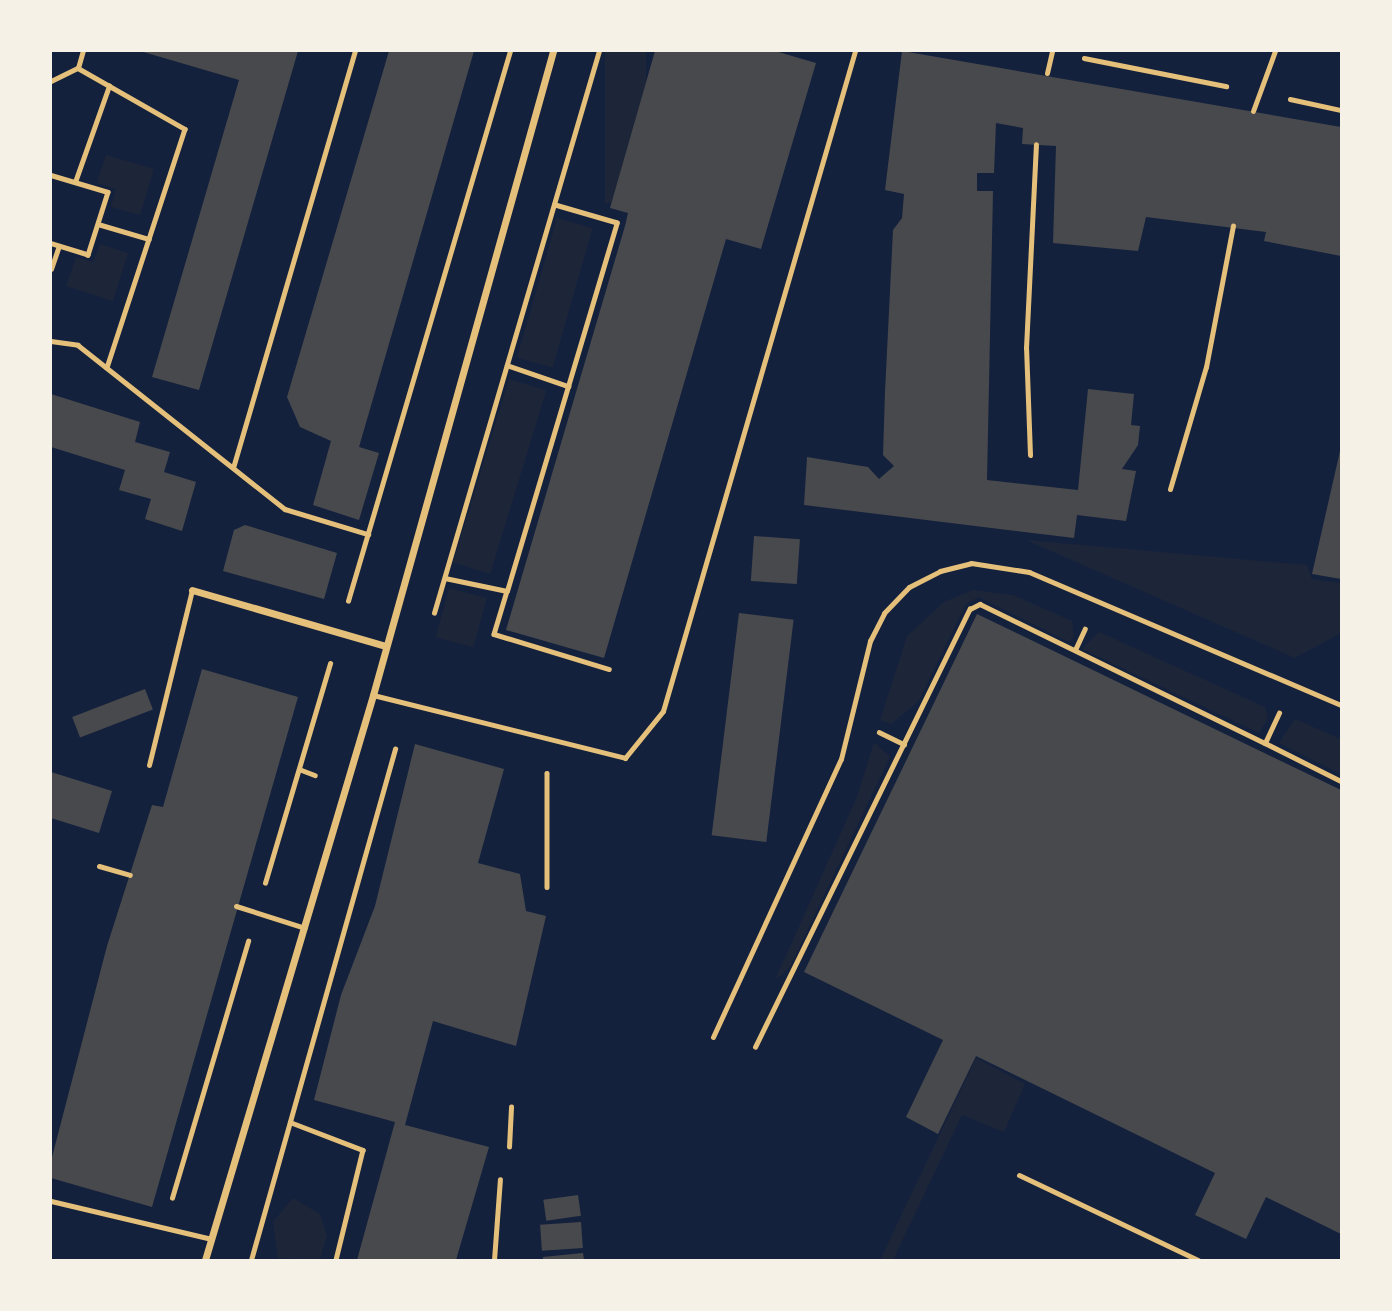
<!DOCTYPE html>
<html>
<head>
<meta charset="utf-8">
<style>
  body { margin:0 }
  #map { position:relative; width:1392px; height:1311px; overflow:hidden; background:#14213d; font-family:Signika,sans-serif }
  div>[style] { position:absolute }
  .green>* { inset:0; background:#1d2539; transform-origin:0 0 }
  .building>* { inset:0; background:#48494c; transform-origin:0 0 }
  .path>* { height:4.5px; margin:-2.25px; padding:0 2.25px; transform-origin:2.25px; border-radius:2.25px; background:#e5c07b }
  .service>* { height:5px; margin:-2.5px; padding:0 2.5px; transform-origin:2.5px; border-radius:2.5px; background:#e5c07b }
  .minor>* { height:7px; margin:-3.5px; padding:0 3.5px; transform-origin:3.5px; border-radius:3.5px; background:#e5c07b }
  span { translate:-50% -50%; white-space:nowrap; text-align:center; line-height:1.15; -webkit-text-stroke:7px #f6f1e7; paint-order:stroke }
  .frame { position:absolute; inset:0; border:52px solid #f6f1e7; pointer-events:none }
</style>
</head>
<body>
<div id="map">
  <div class="green">
    <div style="left:605px;top:51px;width:41px;height:152px"></div>
    <div style="clip-path:polygon(106px 155px,154px 169px,140px 215px,111px 207px,116px 189px,97px 183px)"></div>
    <div style="left:557px;top:218px;width:37px;height:145px;rotate:16deg"></div>
    <div style="clip-path:polygon(100px 244px,128px 253px,113px 301px,66px 286px,76px 257px,93px 262px)"></div>
    <div style="left:509px;top:379px;width:39px;height:192px;rotate:17deg"></div>
    <div style="clip-path:polygon(1026px 540px,1307px 565px,1312px 579px,1341px 583px,1341px 633px,1295px 658px)"></div>
    <div style="left:449px;top:588px;width:39px;height:51px;rotate:15deg"></div>
    <div style="clip-path:polygon(973px 590px,1013px 595px,1072px 621px,1074px 636px,1069px 642px,979px 597px,966px 604px,918px 702px,891px 724px,880px 720px,907px 636px,944px 602px)"></div>
    <div style="clip-path:polygon(1099px 632px,1265px 707px,1268px 718px,1259px 733px,1082px 649px)"></div>
    <div style="clip-path:polygon(1295px 719px,1341px 739px,1341px 774px,1279px 743px)"></div>
    <div style="clip-path:polygon(874px 742px,890px 757px,790px 967px,775px 980px,857px 797px)"></div>
    <div style="clip-path:polygon(976px 1058px,1025px 1084px,1004px 1132px,962px 1115px,893px 1260px,880px 1260px)"></div>
    <div style="clip-path:polygon(293px 1198px,320px 1214px,327px 1235px,320px 1260px,278px 1258px,273px 1222px)"></div>
  </div>
  <div class="building">
    <div style="clip-path:polygon(140px 51px,298px 51px,199px 390px,152px 377px,239px 80px)"></div>
    <div style="clip-path:polygon(389px 51px,474px 51px,359px 447px,379px 453px,359px 520px,313px 505px,331px 441px,300px 427px,287px 397px)"></div>
    <div style="clip-path:polygon(655px 51px,775px 51px,816px 63px,761px 249px,726px 239px,604px 658px,506px 630px,625px 226px,628px 213px,610px 208px)"></div>
    <div style="clip-path:polygon(902px 51px,1341px 127px,1341px 256px,1264px 241px,1266px 232px,1146px 217px,1138px 251px,1053px 243px,1056px 146px,1022px 144px,1023px 128px,996px 123px,994px 173px,977px 173px,977px 191px,993px 191px,987px 480px,1078px 490px,1088px 389px,1134px 394px,1131px 425px,1140px 426px,1138px 445px,1122px 469px,1136px 471px,1126px 521px,1077px 515px,1074px 538px,804px 505px,807px 457px,868px 467px,879px 479px,894px 466px,883px 455px,885px 392px,893px 230px,902px 218px,904px 194px,885px 190px)"></div>
    <div style="clip-path:polygon(51px 394px,140px 422px,135px 442px,170px 452px,164px 472px,196px 482px,182px 531px,145px 519px,151px 499px,119px 490px,125px 470px,51px 447px)"></div>
    <div style="clip-path:polygon(1340px 451px,1341px 451px,1341px 579px,1312px 574px)"></div>
    <div style="clip-path:polygon(245px 525px,337px 553px,324px 599px,223px 571px,234px 530px)"></div>
    <div style="left:754px;top:536px;width:46px;height:45px;rotate:4deg"></div>
    <div style="left:739px;top:613px;width:55px;height:224px;rotate:7deg"></div>
    <div style="clip-path:polygon(977px 614px,1341px 790px,1341px 1234px,1266px 1197px,1246px 1239px,1195px 1215px,1215px 1173px,976px 1056px,938px 1134px,906px 1117px,943px 1040px,804px 972px)"></div>
    <div style="clip-path:polygon(202px 669px,298px 697px,152px 1207px,51px 1178px,51px 1161px,107px 946px,152px 805px,163px 807px)"></div>
    <div style="left:145px;top:689px;width:22px;height:78px;rotate:69deg"></div>
    <div style="clip-path:polygon(415px 744px,504px 769px,478px 863px,520px 874px,526px 911px,546px 916px,516px 1046px,433px 1021px,405px 1125px,489px 1147px,456px 1260px,357px 1260px,395px 1122px,314px 1100px,341px 995px,375px 906px)"></div>
    <div style="clip-path:polygon(51px 772px,112px 791px,99px 833px,51px 818px)"></div>
    <div style="left:578px;top:1195px;width:21px;height:35px;rotate:82deg"></div>
    <div style="left:581px;top:1222px;width:26px;height:41px;rotate:86deg"></div>
    <div style="clip-path:polygon(583px 1253px,584px 1260px,543px 1260px,543px 1257px)"></div>
  </div>
  <div class="path">
    <div style="left:1084px;top:58px;width:145px;rotate:11.2deg"></div>
    <div style="left:78px;top:68px;width:123px;rotate:29.7deg"></div>
    <div style="left:185px;top:129px;width:251px;rotate:108.1deg"></div>
    <div style="left:51px;top:81px;width:30px;rotate:-26deg"></div>
    <div style="left:78px;top:68px;width:18px;rotate:-74deg"></div>
    <div style="left:1290px;top:99px;width:52px;rotate:12.2deg"></div>
    <div style="left:51px;top:175px;width:59px;rotate:16.6deg"></div>
    <div style="left:108px;top:192px;width:66px;rotate:107.6deg"></div>
    <div style="left:88px;top:255px;width:39px;rotate:-163deg"></div>
    <div style="left:75px;top:182px;width:102px;rotate:-70.5deg"></div>
    <div style="left:98px;top:224px;width:53px;rotate:16.4deg"></div>
    <div style="left:51px;top:269px;width:24px;rotate:-71deg"></div>
    <div style="left:51px;top:341px;width:27px;rotate:8deg"></div>
    <div style="left:78px;top:345px;width:264px;rotate:38.4deg"></div>
    <div style="left:285px;top:509px;width:87px;rotate:16.8deg"></div>
    <div style="left:507px;top:365px;width:65px;rotate:19deg"></div>
    <div style="left:233px;top:468px;width:434px;rotate:-73.7deg"></div>
    <div style="left:445px;top:578px;width:63px;rotate:11.8deg"></div>
    <div style="left:507px;top:591px;width:45px;rotate:106.8deg"></div>
    <div style="left:494px;top:634px;width:120px;rotate:16.9deg"></div>
    <div style="left:507px;top:591px;width:384px;rotate:-73.4deg"></div>
    <div style="left:617px;top:223px;width:65px;rotate:-163.8deg"></div>
    <div style="left:348px;top:601px;width:573px;rotate:-73.59deg"></div>
    <div style="left:434px;top:613px;width:586px;rotate:-73.64deg"></div>
    <div style="left:1075px;top:650px;width:23px;rotate:-65deg"></div>
    <div style="left:879px;top:732px;width:28px;rotate:26deg"></div>
    <div style="left:1265px;top:743px;width:85px;rotate:26.6deg"></div>
    <div style="left:299px;top:769px;width:17px;rotate:21deg"></div>
    <div style="left:547px;top:773px;width:114px;rotate:90deg"></div>
    <div style="left:265px;top:883px;width:229px;rotate:-73.5deg"></div>
    <div style="left:755px;top:1047px;width:488px;rotate:-63.9deg"></div>
    <div style="left:970px;top:609px;width:11px;rotate:-27deg"></div>
    <div style="left:980px;top:604px;width:317px;rotate:26deg"></div>
    <div style="left:1265px;top:743px;width:33px;rotate:-65deg"></div>
    <div style="left:290px;top:1122px;width:78px;rotate:21deg"></div>
    <div style="left:363px;top:1150px;width:113px;rotate:103.8deg"></div>
    <div style="left:509px;top:1147px;width:40px;rotate:-87.1deg"></div>
    <div style="left:172px;top:1198px;width:268px;rotate:-73.5deg"></div>
    <div style="left:251px;top:1260px;width:531px;rotate:-74.26deg"></div>
  </div>
  <div class="service">
    <div style="left:1047px;top:73px;width:23px;rotate:-77deg"></div>
    <div style="left:1253px;top:111px;width:64px;rotate:-69.9deg"></div>
    <div style="left:1030px;top:455px;width:107px;rotate:-92.1deg"></div>
    <div style="left:1026px;top:348px;width:204px;rotate:-87.2deg"></div>
    <div style="left:1170px;top:489px;width:127px;rotate:-73.6deg"></div>
    <div style="left:1206px;top:367px;width:144px;rotate:-79.2deg"></div>
    <div style="left:373px;top:695px;width:260px;rotate:14deg"></div>
    <div style="left:625px;top:758px;width:60px;rotate:-51deg"></div>
    <div style="left:663px;top:711px;width:687px;rotate:-73.78deg"></div>
    <div style="left:149px;top:765px;width:180px;rotate:-76.2deg"></div>
    <div style="left:99px;top:866px;width:32px;rotate:16deg"></div>
    <div style="left:236px;top:906px;width:72px;rotate:17.7deg"></div>
    <div style="left:713px;top:1037px;width:306px;rotate:-65.3deg"></div>
    <div style="left:841px;top:759px;width:122px;rotate:-76.2deg"></div>
    <div style="left:870px;top:641px;width:31px;rotate:-63deg"></div>
    <div style="left:884px;top:613px;width:36px;rotate:-46deg"></div>
    <div style="left:909px;top:587px;width:35px;rotate:-27deg"></div>
    <div style="left:940px;top:571px;width:32px;rotate:-14deg"></div>
    <div style="left:971px;top:563px;width:59px;rotate:8.8deg"></div>
    <div style="left:1029px;top:572px;width:339px;rotate:23.1deg"></div>
    <div style="left:1019px;top:1175px;width:198px;rotate:25.4deg"></div>
    <div style="left:51px;top:1201px;width:165px;rotate:13.3deg"></div>
    <div style="left:494px;top:1260px;width:81px;rotate:-85.8deg"></div>
  </div>
  <div class="minor">
    <div style="left:192px;top:590px;width:202px;rotate:16.1deg"></div>
    <div style="left:205px;top:1260px;width:589px;rotate:-73.44deg"></div>
    <div style="left:373px;top:695px;width:669px;rotate:-74.38deg"></div>
  </div>
  <div class="frame"></div>
</div>
</body>
</html>
